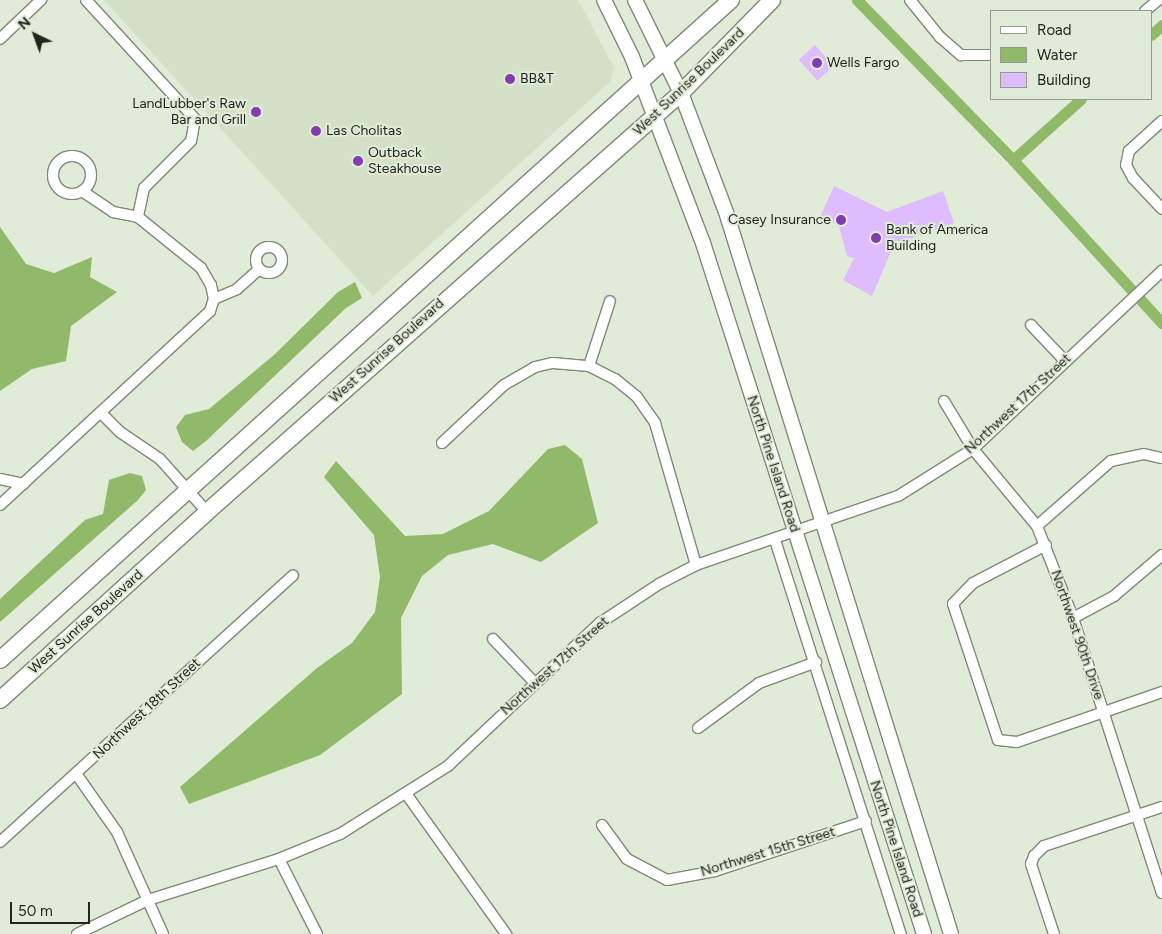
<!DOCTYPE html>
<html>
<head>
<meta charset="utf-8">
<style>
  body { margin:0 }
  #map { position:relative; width:1162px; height:934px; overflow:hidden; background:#e0ebd8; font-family:Figtree,sans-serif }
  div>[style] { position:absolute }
  .built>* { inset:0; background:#d3e1c8 }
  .water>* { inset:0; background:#90ba69 }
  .canal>* { height:11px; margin:-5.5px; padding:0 5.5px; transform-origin:5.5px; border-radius:5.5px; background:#90ba69 }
  .building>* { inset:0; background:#debcfd; transform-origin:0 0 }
  .roads { filter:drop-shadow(1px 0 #7f8977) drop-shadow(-1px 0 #7f8977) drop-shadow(0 1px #7f8977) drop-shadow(0 -1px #7f8977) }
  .minor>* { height:10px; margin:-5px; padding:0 5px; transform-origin:5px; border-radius:5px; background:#fff }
  .minor>.ring { margin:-5px; padding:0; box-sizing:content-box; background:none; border:10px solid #fff; border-radius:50% }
  .secondary>* { height:14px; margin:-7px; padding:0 7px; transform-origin:7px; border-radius:7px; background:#fff }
  .trunk>* { height:16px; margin:-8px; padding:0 8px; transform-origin:8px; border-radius:8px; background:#fff }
  .dots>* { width:14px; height:14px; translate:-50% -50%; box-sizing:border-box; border:2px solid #e0ebd8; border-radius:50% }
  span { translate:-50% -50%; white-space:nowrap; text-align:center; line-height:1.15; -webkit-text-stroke:4px #e0ebd8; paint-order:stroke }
  .poi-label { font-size:14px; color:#22261f }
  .left { translate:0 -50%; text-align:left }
  .right { translate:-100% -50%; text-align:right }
  .street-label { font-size:14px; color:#22261f }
  .legend { position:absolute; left:990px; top:10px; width:162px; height:90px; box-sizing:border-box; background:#e0ebd8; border:1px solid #949c8e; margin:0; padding:6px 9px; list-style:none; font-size:15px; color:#22261f }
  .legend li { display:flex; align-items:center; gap:10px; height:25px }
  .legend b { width:25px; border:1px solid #949c8e }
  .north { position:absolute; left:10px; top:10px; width:50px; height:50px; -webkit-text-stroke:4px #e0ebd8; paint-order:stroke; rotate:318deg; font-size:14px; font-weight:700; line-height:20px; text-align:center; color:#22261f }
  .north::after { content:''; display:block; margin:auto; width:18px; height:22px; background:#22261f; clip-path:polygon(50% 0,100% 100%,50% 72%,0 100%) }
  .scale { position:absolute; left:10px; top:902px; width:80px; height:22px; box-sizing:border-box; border:2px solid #22261f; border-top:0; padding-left:6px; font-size:15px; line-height:18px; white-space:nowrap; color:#22261f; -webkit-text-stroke:4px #e0ebd8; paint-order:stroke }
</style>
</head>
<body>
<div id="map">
  <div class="built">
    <div style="clip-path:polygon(104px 0,578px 0,614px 68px,610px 82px,373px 296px)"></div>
  </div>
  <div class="water">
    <div style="clip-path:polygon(0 227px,26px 264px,54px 273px,92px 257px,90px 277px,117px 292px,71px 326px,66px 361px,32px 369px,0 391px)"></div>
    <div style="clip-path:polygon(355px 282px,362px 298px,346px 308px,206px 441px,193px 451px,182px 442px,176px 427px,185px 415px,209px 409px,274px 355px,338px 292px)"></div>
    <div style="clip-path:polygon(565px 445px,582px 459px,598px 523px,541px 562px,493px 544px,448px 555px,422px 576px,401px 618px,402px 694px,320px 755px,189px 804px,180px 787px,317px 668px,352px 643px,375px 612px,380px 577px,374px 535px,324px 477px,336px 461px,405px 536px,443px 534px,489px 511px,548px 449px)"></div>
    <div style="clip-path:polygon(130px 473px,142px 476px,146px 490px,138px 500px,0 622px,0 599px,85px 520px,103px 514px,109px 480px)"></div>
  </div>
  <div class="canal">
    <div style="left:857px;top:0;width:223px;rotate:45.7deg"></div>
    <div style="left:1013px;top:160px;width:221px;rotate:47.6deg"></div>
    <div style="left:1151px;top:35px;width:15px;rotate:-42deg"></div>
    <div style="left:1013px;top:160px;width:91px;rotate:-41.9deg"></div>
  </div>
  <div class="building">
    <div style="left:815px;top:45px;width:28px;height:22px;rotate:48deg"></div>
    <div style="clip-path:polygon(834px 186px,887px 212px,943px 191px,954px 223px,894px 244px,872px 296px,843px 280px,854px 258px,847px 256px,839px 226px,820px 217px)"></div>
  </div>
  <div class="roads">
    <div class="minor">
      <div style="left:86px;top:0;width:161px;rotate:47.5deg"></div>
      <div style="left:195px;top:119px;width:22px;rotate:100deg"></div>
      <div style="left:191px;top:141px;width:66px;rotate:135deg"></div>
      <div style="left:144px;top:188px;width:30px;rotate:102deg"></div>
      <div style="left:910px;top:0;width:48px;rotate:51deg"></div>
      <div style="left:940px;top:37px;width:28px;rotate:41deg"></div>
      <div style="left:961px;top:55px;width:30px"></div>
      <div style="left:1145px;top:11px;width:17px;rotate:-40deg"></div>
      <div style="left:0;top:39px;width:57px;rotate:-43.6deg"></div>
      <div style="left:1162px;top:121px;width:45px;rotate:137.7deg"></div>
      <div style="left:1129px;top:151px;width:14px;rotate:102deg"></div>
      <div style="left:1126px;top:165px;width:15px;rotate:62deg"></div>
      <div style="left:1133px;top:178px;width:42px;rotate:46.9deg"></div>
      <div class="ring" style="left:53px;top:156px;width:28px;height:28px"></div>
      <div style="left:82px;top:191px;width:37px;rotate:34deg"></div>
      <div style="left:113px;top:212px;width:25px;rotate:11deg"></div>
      <div style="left:138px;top:217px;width:81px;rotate:39deg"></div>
      <div style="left:201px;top:268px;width:20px;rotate:60deg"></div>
      <div style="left:211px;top:285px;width:14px;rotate:78deg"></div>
      <div class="ring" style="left:256px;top:247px;width:16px;height:16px"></div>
      <div style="left:1031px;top:325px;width:50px;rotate:46.6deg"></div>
      <div style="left:589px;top:366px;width:68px;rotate:-72.1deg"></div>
      <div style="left:944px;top:401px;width:56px;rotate:58.9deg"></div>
      <div style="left:973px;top:449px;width:100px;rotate:50.3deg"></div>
      <div style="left:1037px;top:526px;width:99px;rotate:68.6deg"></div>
      <div style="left:1073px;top:618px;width:289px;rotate:72.1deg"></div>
      <div style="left:101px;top:413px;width:27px;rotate:45deg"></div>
      <div style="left:120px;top:432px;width:48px;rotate:34deg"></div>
      <div style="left:160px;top:459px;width:71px;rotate:48.4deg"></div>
      <div style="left:442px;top:443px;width:85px;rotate:-43.1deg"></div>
      <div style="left:504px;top:385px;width:36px;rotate:-30deg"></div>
      <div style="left:535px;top:367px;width:18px;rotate:-13deg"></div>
      <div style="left:553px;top:363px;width:36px;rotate:5deg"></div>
      <div style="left:589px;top:366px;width:29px;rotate:27deg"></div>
      <div style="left:615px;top:379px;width:28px;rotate:39deg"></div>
      <div style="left:637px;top:397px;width:32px;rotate:55deg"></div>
      <div style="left:655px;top:423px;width:148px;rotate:73.9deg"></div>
      <div style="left:0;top:479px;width:24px;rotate:12deg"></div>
      <div style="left:0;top:505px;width:286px;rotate:-42.7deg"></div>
      <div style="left:210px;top:311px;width:13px;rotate:-72deg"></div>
      <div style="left:214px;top:299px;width:25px;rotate:-23deg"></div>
      <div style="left:237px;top:289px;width:30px;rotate:-42deg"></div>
      <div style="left:1037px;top:526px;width:98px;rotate:-41.3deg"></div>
      <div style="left:1111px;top:461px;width:34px;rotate:-12deg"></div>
      <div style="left:1144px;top:454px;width:18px;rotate:13deg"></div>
      <div style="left:775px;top:540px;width:414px;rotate:72.3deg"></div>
      <div style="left:1046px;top:545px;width:82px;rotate:152.5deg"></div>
      <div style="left:973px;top:583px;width:29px;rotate:134deg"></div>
      <div style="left:953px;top:604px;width:143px;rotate:71.7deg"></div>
      <div style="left:998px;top:740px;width:19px;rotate:6deg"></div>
      <div style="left:1017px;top:742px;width:153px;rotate:-19deg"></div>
      <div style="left:1073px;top:618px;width:47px;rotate:-28.2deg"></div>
      <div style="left:1114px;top:596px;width:63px;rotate:-40.5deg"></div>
      <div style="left:493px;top:639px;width:59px;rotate:46.4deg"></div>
      <div style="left:698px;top:728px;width:76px;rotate:-36.4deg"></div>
      <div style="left:759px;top:683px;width:61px;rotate:-20.2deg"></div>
      <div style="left:77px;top:775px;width:70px;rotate:54.9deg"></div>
      <div style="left:117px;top:832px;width:112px;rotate:65.7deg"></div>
      <div style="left:407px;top:795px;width:171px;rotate:54.5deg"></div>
      <div style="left:602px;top:825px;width:42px;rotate:53.7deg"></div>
      <div style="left:627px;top:859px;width:45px;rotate:27.7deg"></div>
      <div style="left:667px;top:880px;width:49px;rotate:-10.6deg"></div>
      <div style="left:715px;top:871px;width:159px;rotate:-18.3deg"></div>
      <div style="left:0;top:842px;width:396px;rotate:-42.3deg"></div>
      <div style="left:279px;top:859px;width:84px;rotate:63.1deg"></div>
      <div style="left:77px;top:934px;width:79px;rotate:-25.6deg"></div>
      <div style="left:148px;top:900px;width:137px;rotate:-17.4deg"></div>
      <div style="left:279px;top:859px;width:66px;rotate:-22.3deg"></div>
      <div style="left:340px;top:834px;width:128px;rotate:-32.2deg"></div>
      <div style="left:448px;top:766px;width:209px;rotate:-43.3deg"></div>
      <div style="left:600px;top:623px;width:71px;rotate:-33.5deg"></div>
      <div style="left:659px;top:584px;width:42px;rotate:-27.2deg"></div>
      <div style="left:696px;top:565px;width:213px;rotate:-18.9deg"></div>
      <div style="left:898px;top:496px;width:89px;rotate:-32.1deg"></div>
      <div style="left:973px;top:449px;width:260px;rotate:-43.3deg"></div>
      <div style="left:1054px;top:934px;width:74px;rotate:-108.2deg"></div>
      <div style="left:1031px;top:864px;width:9px;rotate:-69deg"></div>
      <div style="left:1034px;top:856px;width:14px;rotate:-45deg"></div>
      <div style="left:1044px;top:846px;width:124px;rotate:-18.3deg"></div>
    </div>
    <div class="secondary">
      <div style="left:604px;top:0;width:64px;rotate:63.8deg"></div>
      <div style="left:632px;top:57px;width:199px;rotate:69.1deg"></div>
      <div style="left:703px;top:243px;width:725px;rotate:72.26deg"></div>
      <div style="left:635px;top:0;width:104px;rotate:63.7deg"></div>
      <div style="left:681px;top:93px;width:127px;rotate:69.3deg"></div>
      <div style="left:726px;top:212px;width:756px;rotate:72.69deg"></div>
    </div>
    <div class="trunk">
      <div style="left:0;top:660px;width:985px;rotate:-42.08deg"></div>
      <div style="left:0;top:700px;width:280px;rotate:-42.2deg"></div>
      <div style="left:207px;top:512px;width:633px;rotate:-41.48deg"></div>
      <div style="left:681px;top:93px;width:130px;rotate:-45.6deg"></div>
    </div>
  </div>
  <div class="dots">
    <div style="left:817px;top:63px;background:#813db0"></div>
    <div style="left:510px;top:79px;background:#813db0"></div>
    <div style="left:256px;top:112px;background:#813db0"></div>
    <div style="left:316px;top:131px;background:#813db0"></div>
    <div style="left:358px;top:161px;background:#813db0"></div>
    <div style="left:841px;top:220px;background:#813db0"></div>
    <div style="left:876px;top:238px;background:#813db0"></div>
  </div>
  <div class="poi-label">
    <span class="left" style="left:827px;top:63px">Wells Fargo</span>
    <span class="left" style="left:520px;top:79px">BB&amp;T</span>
    <span class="right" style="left:246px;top:112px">LandLubber's Raw<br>Bar and Grill</span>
    <span class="left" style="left:326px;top:131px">Las Cholitas</span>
    <span class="left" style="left:368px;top:161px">Outback<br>Steakhouse</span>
    <span class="right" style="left:831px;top:220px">Casey Insurance</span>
    <span class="left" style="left:886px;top:238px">Bank of America<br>Building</span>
  </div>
  <div class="street-label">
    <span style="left:689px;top:82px;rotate:-44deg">West Sunrise Boulevard</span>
    <span style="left:387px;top:351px;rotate:-42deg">West Sunrise Boulevard</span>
    <span style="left:1018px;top:404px;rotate:-43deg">Northwest 17th Street</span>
    <span style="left:773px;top:464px;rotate:72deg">North Pine Island Road</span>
    <span style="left:86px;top:622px;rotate:-42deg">West Sunrise Boulevard</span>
    <span style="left:1077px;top:635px;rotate:71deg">Northwest 90th Drive</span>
    <span style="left:555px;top:666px;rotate:-42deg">Northwest 17th Street</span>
    <span style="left:147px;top:709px;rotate:-43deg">Northwest 18th Street</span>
    <span style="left:896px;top:849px;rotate:72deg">North Pine Island Road</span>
    <span style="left:768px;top:852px;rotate:-17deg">Northwest 15th Street</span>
  </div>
  <ul class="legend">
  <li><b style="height:6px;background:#fff"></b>Road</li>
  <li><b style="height:14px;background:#90ba69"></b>Water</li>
  <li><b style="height:14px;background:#debcfd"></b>Building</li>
  </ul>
  <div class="north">N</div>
  <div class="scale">50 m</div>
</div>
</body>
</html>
